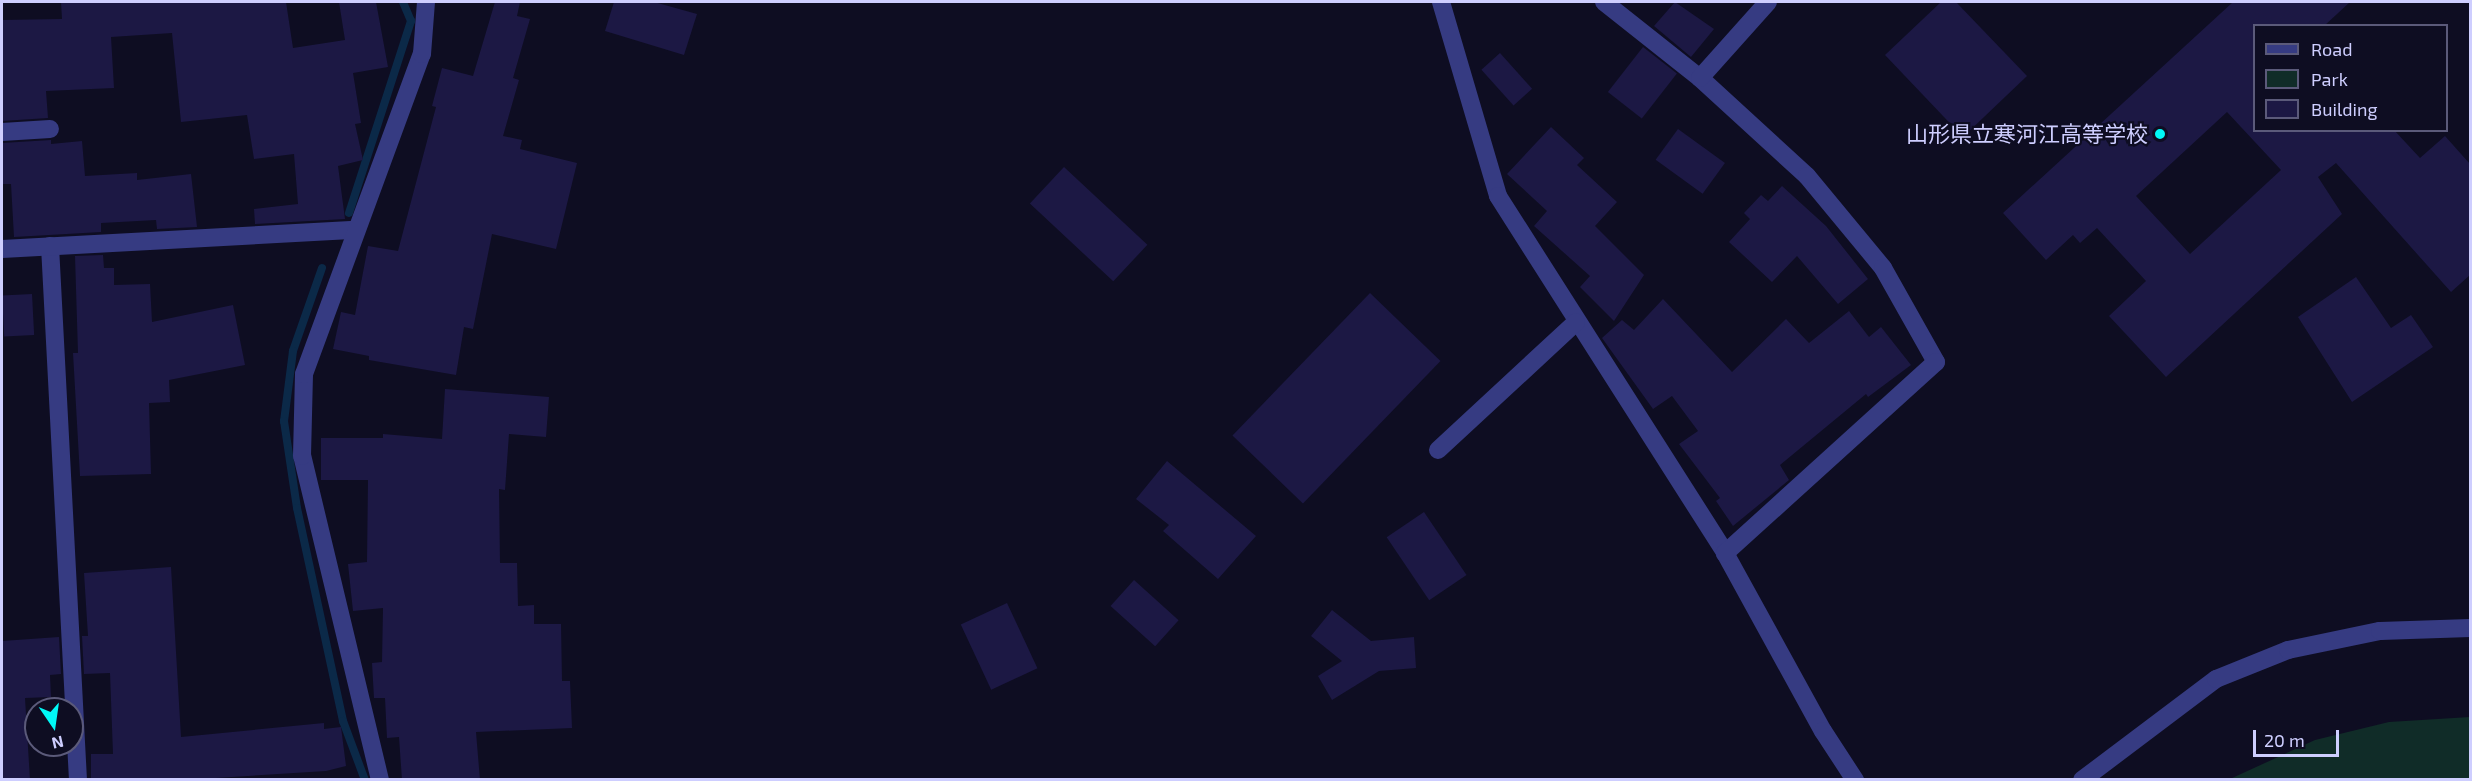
<!DOCTYPE html>
<html>
<head>
<meta charset="utf-8">
<style>
  body { margin:0 }
  #map { position:relative; width:2472px; height:781px; overflow:hidden; background:#0e0d22; font-family:"Exo 2","Noto Sans JP",sans-serif }
  div>[style] { position:absolute }
  .green>* { inset:0; background:#102c28 }
  .stream>* { height:8px; margin:-4px; padding:0 4px; transform-origin:4px; border-radius:4px; background:#0b2948 }
  .building>* { inset:0; background:#1c1844; transform-origin:0 0 }
  .minor>* { height:18px; margin:-9px; padding:0 9px; transform-origin:9px; border-radius:9px; background:#363b82 }
  .dots>* { width:16px; height:16px; translate:-50% -50%; box-sizing:border-box; border:3px solid #0e0d22; border-radius:50% }
  span { translate:-50% -50%; white-space:nowrap; text-align:center; line-height:1.15; -webkit-text-stroke:4.5px #0e0d22; paint-order:stroke }
  .poi-label { font-size:22px; color:#ceceff }
  .right { translate:-100% -50%; text-align:right }
  .frame { position:absolute; inset:0; border:3px solid #ceceff; pointer-events:none }
  .legend { position:absolute; left:2253px; top:24px; width:195px; height:108px; box-sizing:border-box; background:#0e0d22; border:2px solid #5b5a7a; margin:0; padding:8px 10px; list-style:none; font-size:18px; color:#ceceff }
  .legend li { display:flex; align-items:center; gap:12px; height:30px }
  .legend b { width:30px; border:2px solid #5b5a7a }
  .north { position:absolute; left:24px; top:697px; width:60px; height:60px; box-sizing:border-box; background:#0e0d22; border:2px solid #5b5a7a; border-radius:50%; rotate:167deg; font-size:16px; font-weight:700; line-height:24px; text-align:center; color:#ceceff }
  .north::after { content:''; display:block; margin:auto; width:21px; height:27px; background:#00f9f7; clip-path:polygon(50% 0,100% 100%,50% 72%,0 100%) }
  .scale { position:absolute; left:2253px; top:730px; width:86px; height:27px; box-sizing:border-box; border:3px solid #ceceff; border-top:0; padding-left:8px; font-size:18px; line-height:21px; white-space:nowrap; color:#ceceff; -webkit-text-stroke:4px #0e0d22; paint-order:stroke }
</style>
</head>
<body>
<div id="map">
  <div class="green">
    <div style="clip-path:polygon(2470px 717px,2470px 779px,2230px 779px,2315px 740px,2389px 722px)"></div>
  </div>
  <div class="stream">
    <div style="left:349px;top:213px;width:202px;rotate:-72.1deg"></div>
    <div style="left:411px;top:21px;width:21px;rotate:-113deg"></div>
    <div style="left:322px;top:268px;width:88px;rotate:109.3deg"></div>
    <div style="left:293px;top:351px;width:71px;rotate:97.3deg"></div>
    <div style="left:284px;top:421px;width:88px;rotate:81.5deg"></div>
    <div style="left:297px;top:508px;width:218px;rotate:77.8deg"></div>
    <div style="left:343px;top:721px;width:63px;rotate:69.6deg"></div>
  </div>
  <div class="building">
    <div style="clip-path:polygon(61px 2px,286px 2px,293px 48px,345px 40px,339px 2px,376px 2px,388px 67px,353px 73px,361px 123px,355px 124px,363px 160px,338px 166px,345px 219px,255px 224px,254px 209px,298px 204px,294px 154px,254px 159px,247px 115px,181px 122px,172px 33px,111px 37px,114px 88px,46px 91px,48px 118px,2px 121px,2px 20px,62px 19px)"></div>
    <div style="clip-path:polygon(495px 2px,520px 2px,517px 16px,530px 19px,513px 78px,519px 80px,503px 136px,522px 140px,520px 149px,577px 163px,556px 249px,492px 234px,473px 329px,464px 327px,456px 375px,369px 360px,369px 356px,333px 349px,341px 312px,355px 315px,368px 246px,398px 251px,436px 107px,432px 106px,442px 68px,473px 76px)"></div>
    <div style="clip-path:polygon(614px 2px,654px 2px,697px 14px,684px 55px,605px 31px)"></div>
    <div style="clip-path:polygon(1675px 2px,1714px 29px,1691px 57px,1654px 26px)"></div>
    <div style="clip-path:polygon(1941px 2px,1956px 2px,2027px 76px,1963px 137px,1885px 55px)"></div>
    <div style="clip-path:polygon(evenodd,2233px 2px,2350px 2px,2324px 26px,2254px 26px,2254px 130px,2394px 130px,2420px 158px,2445px 136px,2470px 164px,2470px 275px,2451px 292px,2336px 163px,2318px 177px,2342px 214px,2166px 377px,2109px 316px,2146px 281px,2097px 228px,2080px 243px,2073px 235px,2046px 260px,2003px 213px,2233px 2px,2227px 112px,2281px 170px,2190px 254px,2136px 196px,2227px 112px)"></div>
    <div style="left:1643px;top:47px;width:43px;height:57px;rotate:38deg"></div>
    <div style="left:1500px;top:53px;width:48px;height:25px;rotate:48deg"></div>
    <div style="clip-path:polygon(1551px 127px,1584px 158px,1577px 165px,1617px 202px,1595px 226px,1644px 275px,1614px 321px,1580px 287px,1590px 276px,1534px 226px,1547px 211px,1507px 174px)"></div>
    <div style="left:1678px;top:129px;width:58px;height:38px;rotate:36deg"></div>
    <div style="clip-path:polygon(51px 140px,51px 144px,82px 141px,85px 176px,137px 173px,137px 180px,191px 174px,197px 227px,157px 229px,156px 220px,101px 223px,101px 232px,14px 237px,11px 184px,2px 184px,2px 143px)"></div>
    <div style="left:1064px;top:167px;width:114px;height:50px;rotate:43deg"></div>
    <div style="clip-path:polygon(1782px 186px,1826px 226px,1868px 279px,1838px 304px,1797px 256px,1772px 282px,1729px 242px,1750px 219px,1744px 213px,1761px 195px,1768px 201px)"></div>
    <div style="clip-path:polygon(103px 255px,104px 268px,114px 268px,114px 285px,150px 284px,152px 322px,233px 305px,245px 365px,169px 380px,170px 402px,149px 403px,151px 474px,80px 476px,73px 353px,78px 353px,75px 256px)"></div>
    <div style="clip-path:polygon(2356px 277px,2391px 328px,2411px 315px,2433px 347px,2352px 402px,2298px 317px)"></div>
    <div style="left:1370px;top:293px;width:98px;height:198px;rotate:44deg"></div>
    <div style="left:32px;top:294px;width:41px;height:30px;rotate:87deg"></div>
    <div style="clip-path:polygon(1663px 299px,1732px 372px,1786px 319px,1809px 343px,1849px 311px,1869px 337px,1881px 327px,1911px 365px,1868px 397px,1866px 394px,1780px 465px,1789px 480px,1733px 526px,1716px 501px,1720px 498px,1679px 444px,1698px 431px,1672px 396px,1653px 409px,1602px 338px,1622px 320px,1634px 330px)"></div>
    <div style="clip-path:polygon(445px 389px,549px 397px,546px 437px,509px 434px,505px 490px,499px 489px,500px 563px,517px 563px,518px 606px,534px 605px,534px 624px,561px 624px,562px 681px,570px 681px,572px 728px,476px 732px,480px 780px,402px 780px,399px 737px,387px 738px,385px 698px,374px 698px,372px 663px,382px 662px,383px 608px,353px 611px,348px 564px,367px 562px,368px 480px,321px 480px,321px 438px,383px 438px,383px 434px,442px 439px)"></div>
    <div style="clip-path:polygon(1167px 461px,1256px 536px,1218px 579px,1163px 531px,1169px 525px,1136px 499px)"></div>
    <div style="left:1424px;top:512px;width:76px;height:45px;rotate:56deg"></div>
    <div style="clip-path:polygon(171px 567px,181px 737px,324px 723px,324px 729px,341px 727px,346px 766px,326px 771px,184px 780px,91px 780px,91px 754px,113px 754px,110px 673px,84px 674px,82px 636px,88px 636px,84px 573px)"></div>
    <div style="left:1134px;top:580px;width:60px;height:35px;rotate:42deg"></div>
    <div style="left:1007px;top:603px;width:72px;height:51px;rotate:65deg"></div>
    <div style="clip-path:polygon(1332px 610px,1371px 641px,1414px 637px,1416px 668px,1379px 671px,1332px 700px,1318px 676px,1342px 661px,1311px 636px)"></div>
    <div style="clip-path:polygon(59px 637px,61px 674px,50px 675px,51px 697px,25px 698px,30px 780px,2px 780px,2px 641px)"></div>
  </div>
  <div class="minor">
    <div style="left:1441px;top:2px;width:202px;rotate:73.6deg"></div>
    <div style="left:1498px;top:196px;width:423px;rotate:57.5deg"></div>
    <div style="left:1725px;top:553px;width:203px;rotate:61.2deg"></div>
    <div style="left:1823px;top:731px;width:59px;rotate:56.9deg"></div>
    <div style="left:1604px;top:2px;width:122px;rotate:38.4deg"></div>
    <div style="left:1700px;top:78px;width:145px;rotate:42.5deg"></div>
    <div style="left:1807px;top:176px;width:119px;rotate:50.4deg"></div>
    <div style="left:1883px;top:268px;width:108px;rotate:60.6deg"></div>
    <div style="left:1936px;top:362px;width:285px;rotate:137.8deg"></div>
    <div style="left:1700px;top:78px;width:102px;rotate:-48.2deg"></div>
    <div style="left:2px;top:132px;width:48px;rotate:-3.6deg"></div>
    <div style="left:50px;top:246px;width:535px;rotate:87deg"></div>
    <div style="left:2px;top:249px;width:354px;rotate:-3.1deg"></div>
    <div style="left:1438px;top:450px;width:188px;rotate:-42.8deg"></div>
    <div style="left:380px;top:780px;width:333px;rotate:-103.5deg"></div>
    <div style="left:302px;top:456px;width:82px;rotate:-88.6deg"></div>
    <div style="left:304px;top:374px;width:341px;rotate:-69.8deg"></div>
    <div style="left:422px;top:54px;width:52px;rotate:-85.6deg"></div>
    <div style="left:2082px;top:780px;width:168px;rotate:-37deg"></div>
    <div style="left:2216px;top:679px;width:78px;rotate:-21.9deg"></div>
    <div style="left:2288px;top:650px;width:94px;rotate:-11.7deg"></div>
    <div style="left:2380px;top:631px;width:90px;rotate:-1.9deg"></div>
  </div>
  <div class="dots">
    <div style="left:2160px;top:134px;background:#00f9f7"></div>
  </div>
  <div class="poi-label">
    <span class="right" style="left:2148px;top:134px">山形県立寒河江高等学校</span>
  </div>
  <div class="frame"></div>
  <ul class="legend">
  <li><b style="height:8px;background:#363b82"></b>Road</li>
  <li><b style="height:16px;background:#102c28"></b>Park</li>
  <li><b style="height:16px;background:#1c1844"></b>Building</li>
  </ul>
  <div class="north">N</div>
  <div class="scale">20 m</div>
</div>
</body>
</html>
